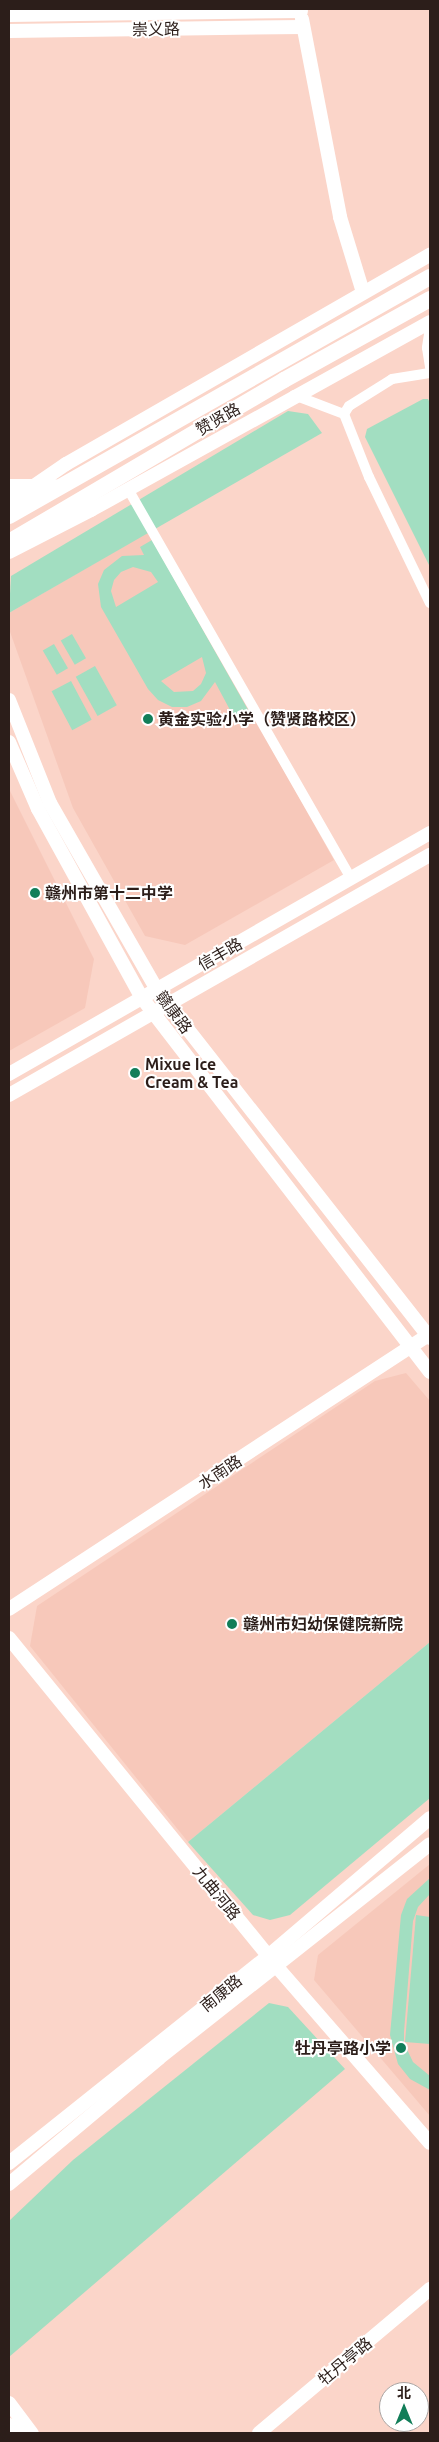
<!DOCTYPE html>
<html>
<head>
<meta charset="utf-8">
<style>
  body { margin:0 }
  #map { position:relative; width:439px; height:2442px; overflow:hidden; background:#fbd5c9; font-family:Ubuntu,"Noto Sans SC",sans-serif }
  div>[style] { position:absolute }
  .built>* { inset:0; background:#f7c8ba }
  .green>* { inset:0; background:#a2dec1; transform-origin:0 0 }
  .street>* { height:10px; margin:-5px; padding:0 5px; transform-origin:5px; border-radius:5px; background:#fff }
  .secondary>* { height:14px; margin:-7px; padding:0 7px; transform-origin:7px; border-radius:7px; background:#fff }
  .primary>* { height:16px; margin:-8px; padding:0 8px; transform-origin:8px; border-radius:8px; background:#fff }
  .dots>* { width:14px; height:14px; translate:-50% -50%; box-sizing:border-box; border:2px solid #fff; border-radius:50% }
  span { translate:-50% -50%; white-space:nowrap; text-align:center; line-height:1.15; -webkit-text-stroke:4px #fff; paint-order:stroke }
  .street-label { font-size:16px; color:#2c1e1a }
  .poi-label { font-size:16px; color:#2c1e1a; font-weight:700 }
  .left { translate:0 -50%; text-align:left }
  .right { translate:-100% -50%; text-align:right }
  .frame { position:absolute; inset:0; border:10px solid #2c1e1a; pointer-events:none }
  .north { position:absolute; left:379px; top:2382px; width:50px; height:50px; box-sizing:border-box; background:#fff; border:1px solid #aba5a3; border-radius:50%; rotate:0deg; font-size:14px; font-weight:700; line-height:20px; text-align:center; color:#2c1e1a }
  .north::after { content:''; display:block; margin:auto; width:18px; height:22px; background:#127e59; clip-path:polygon(50% 0,100% 100%,50% 72%,0 100%) }
</style>
</head>
<body>
<div id="map">
  <div class="built">
    <div style="clip-path:polygon(150px 531px,334px 860px,185px 945px,145px 936px,73px 808px,9px 629px,9px 613px)"></div>
    <div style="clip-path:polygon(9px 789px,94px 959px,85px 1008px,9px 1051px)"></div>
    <div style="clip-path:polygon(406px 1373px,430px 1401px,430px 1642px,188px 1842px,30px 1646px,37px 1606px,375px 1381px)"></div>
    <div style="clip-path:polygon(430px 1864px,430px 2116px,314px 1980px,318px 1955px)"></div>
  </div>
  <div class="green">
    <div style="clip-path:polygon(423px 399px,428px 399px,430px 403px,430px 567px,365px 437px,367px 429px)"></div>
    <div style="clip-path:polygon(288px 411px,308px 414px,322px 433px,9px 613px,11px 576px)"></div>
    <div style="clip-path:polygon(evenodd,152px 540px,251px 715px,237px 723px,215px 682px,201px 701px,187px 707px,172px 707px,158px 700px,148px 689px,101px 607px,98px 584px,104px 570px,122px 556px,144px 555px,140px 547px,152px 540px,133px 567px,151px 572px,158px 582px,116px 607px,111px 591px,114px 580px,121px 572px,133px 567px,152px 540px,202px 657px,206px 673px,201px 684px,193px 691px,174px 692px,161px 681px,202px 657px)"></div>
    <div style="left:72px;top:634px;width:28px;height:13px;rotate:60deg"></div>
    <div style="left:54px;top:644px;width:28px;height:13px;rotate:60deg"></div>
    <div style="left:95px;top:666px;width:45px;height:22px;rotate:61deg"></div>
    <div style="left:71px;top:681px;width:44px;height:22px;rotate:62deg"></div>
    <div style="clip-path:polygon(430px 1642px,430px 1798px,290px 1915px,270px 1920px,253px 1915px,188px 1842px)"></div>
    <div style="clip-path:polygon(430px 1878px,430px 1894px,418px 1907px,413px 1921px,404px 2032px,404px 2043px,413px 2062px,430px 2076px,430px 2090px,410px 2079px,398px 2064px,390px 2035px,401px 1915px,407px 1899px)"></div>
    <div style="clip-path:polygon(416px 1915px,430px 1917px,430px 2044px,405px 2042px)"></div>
    <div style="clip-path:polygon(269px 2003px,288px 2007px,345px 2069px,9px 2357px,9px 2221px,73px 2160px)"></div>
  </div>
  <div class="street">
    <div style="left:430px;top:328px;width:20px;rotate:99deg"></div>
    <div style="left:427px;top:348px;width:20px;rotate:81deg"></div>
    <div style="left:294px;top:395px;width:53px;rotate:20.8deg"></div>
    <div style="left:344px;top:414px;width:68px;rotate:68.4deg"></div>
    <div style="left:369px;top:477px;width:140px;rotate:64.2deg"></div>
    <div style="left:344px;top:414px;width:9px;rotate:-58deg"></div>
    <div style="left:349px;top:406px;width:51px;rotate:-32.1deg"></div>
    <div style="left:392px;top:379px;width:38px;rotate:-9deg"></div>
    <div style="left:128px;top:489px;width:448px;rotate:60.2deg"></div>
  </div>
  <div class="secondary">
    <div style="left:9px;top:15px;width:292px;rotate:-0.8deg"></div>
    <div style="left:302px;top:19px;width:202px;rotate:79.1deg"></div>
    <div style="left:340px;top:217px;width:78px;rotate:73deg"></div>
    <div style="left:9px;top:31px;width:294px;rotate:-0.8deg"></div>
    <div style="left:9px;top:503px;width:69px;rotate:-34.4deg"></div>
    <div style="left:66px;top:464px;width:420px;rotate:-29.9deg"></div>
    <div style="left:9px;top:552px;width:92px;rotate:-27.1deg"></div>
    <div style="left:91px;top:510px;width:388px;rotate:-29deg"></div>
    <div style="left:9px;top:700px;width:111px;rotate:68.3deg"></div>
    <div style="left:50px;top:803px;width:215px;rotate:60.2deg"></div>
    <div style="left:157px;top:990px;width:442px;rotate:51.9deg"></div>
    <div style="left:9px;top:742px;width:73px;rotate:66.6deg"></div>
    <div style="left:38px;top:809px;width:216px;rotate:61.2deg"></div>
    <div style="left:142px;top:998px;width:472px;rotate:52.4deg"></div>
    <div style="left:9px;top:1074px;width:485px;rotate:-29.8deg"></div>
    <div style="left:9px;top:1095px;width:485px;rotate:-29.7deg"></div>
    <div style="left:9px;top:1609px;width:503px;rotate:-33.15deg"></div>
    <div style="left:9px;top:1638px;width:424px;rotate:50.8deg"></div>
    <div style="left:277px;top:1967px;width:233px;rotate:49deg"></div>
    <div style="left:9px;top:2163px;width:332px;rotate:-38.6deg"></div>
    <div style="left:268px;top:1956px;width:213px;rotate:-40.4deg"></div>
    <div style="left:9px;top:2184px;width:196px;rotate:-40deg"></div>
    <div style="left:159px;top:2058px;width:345px;rotate:-38.3deg"></div>
    <div style="left:9px;top:2403px;width:38px;rotate:53deg"></div>
    <div style="left:259px;top:2433px;width:224px;rotate:-40.1deg"></div>
  </div>
  <div class="primary">
    <div style="left:9px;top:487px;width:45px"></div>
    <div style="left:9px;top:516px;width:484px;rotate:-29.6deg"></div>
    <div style="left:9px;top:542px;width:319px;rotate:-30.5deg"></div>
    <div style="left:284px;top:380px;width:167px;rotate:-29deg"></div>
    <div style="left:9px;top:2426px;width:9px;rotate:54deg"></div>
  </div>
  <div class="dots">
    <div style="left:148px;top:719px;background:#127e59"></div>
    <div style="left:35px;top:893px;background:#127e59"></div>
    <div style="left:135px;top:1073px;background:#127e59"></div>
    <div style="left:232px;top:1624px;background:#127e59"></div>
    <div style="left:401px;top:2048px;background:#127e59"></div>
  </div>
  <div class="street-label">
    <span style="left:156px;top:29px;rotate:-1deg">崇义路</span>
    <span style="left:218px;top:419px;rotate:-30deg">赞贤路</span>
    <span style="left:220px;top:954px;rotate:-30deg">信丰路</span>
    <span style="left:174px;top:1012px;rotate:53deg">赣康路</span>
    <span style="left:220px;top:1472px;rotate:-33deg">水南路</span>
    <span style="left:217px;top:1893px;rotate:51deg">九曲河路</span>
    <span style="left:221px;top:1993px;rotate:-39deg">南康路</span>
    <span style="left:345px;top:2361px;rotate:-40deg">牡丹亭路</span>
  </div>
  <div class="poi-label">
    <span class="left" style="left:158px;top:719px">黄金实验小学（赞贤路校区）</span>
    <span class="left" style="left:45px;top:893px">赣州市第十二中学</span>
    <span class="left" style="left:145px;top:1073px">Mixue Ice<br>Cream &amp; Tea</span>
    <span class="left" style="left:243px;top:1624px">赣州市妇幼保健院新院</span>
    <span class="right" style="left:391px;top:2048px">牡丹亭路小学</span>
  </div>
  <div class="frame"></div>
  <div class="north">北</div>
</div>
</body>
</html>
